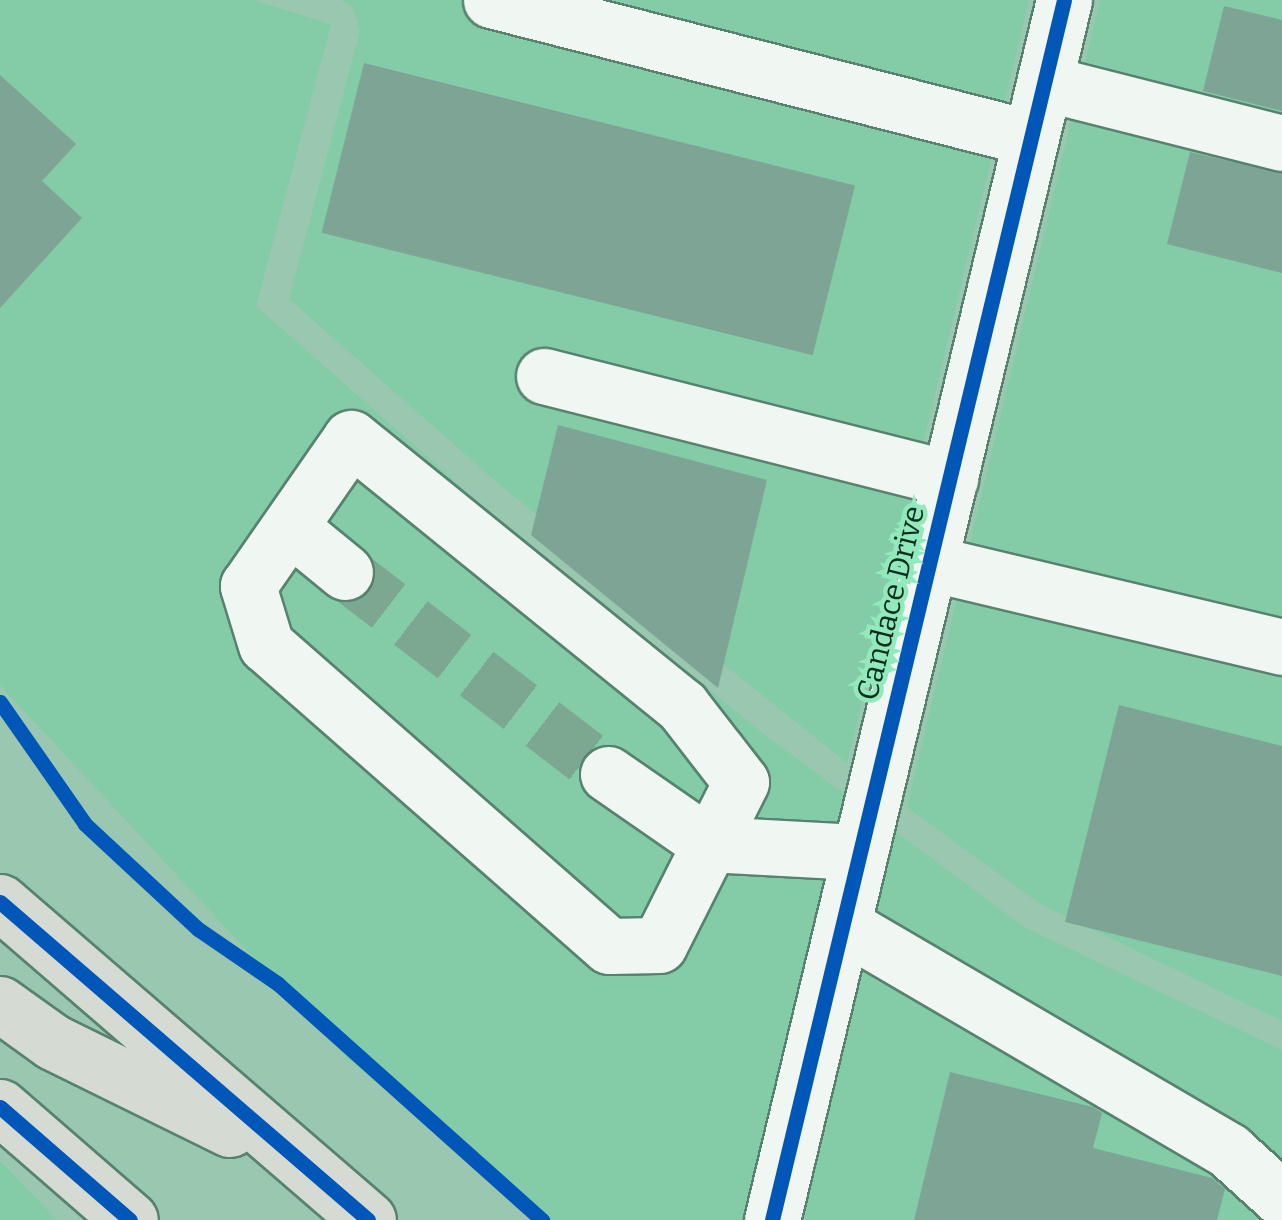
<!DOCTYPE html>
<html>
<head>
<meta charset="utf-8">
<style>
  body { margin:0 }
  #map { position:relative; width:1282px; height:1220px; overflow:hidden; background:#99c7af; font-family:Bitter,serif }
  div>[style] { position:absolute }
  .built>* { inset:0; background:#83cca7 }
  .building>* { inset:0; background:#7ea496; transform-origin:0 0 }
  .minor-tunnel>* { height:55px; margin-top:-27.5px; transform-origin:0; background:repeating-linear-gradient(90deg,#7ca892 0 55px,transparent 0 83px) }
  .roads { filter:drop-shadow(2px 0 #58826f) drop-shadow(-2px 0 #58826f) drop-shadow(0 2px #58826f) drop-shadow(0 -2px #58826f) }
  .minor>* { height:55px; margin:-27.5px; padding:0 27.5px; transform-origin:27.5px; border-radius:27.5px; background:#f0f7f3 }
  .major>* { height:55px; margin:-27.5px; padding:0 27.5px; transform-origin:27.5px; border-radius:27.5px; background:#d5dbd3 }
  .cycleway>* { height:15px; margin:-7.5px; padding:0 7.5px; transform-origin:7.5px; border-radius:7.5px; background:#0057b8 }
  span { translate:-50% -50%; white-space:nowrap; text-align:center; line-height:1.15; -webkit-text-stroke:9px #92e9bb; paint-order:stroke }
  .street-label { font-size:30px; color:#072e1d }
</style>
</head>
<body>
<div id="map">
  <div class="built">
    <div style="clip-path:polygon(0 0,252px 0,331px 24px,256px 306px,481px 504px,765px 735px,1024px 927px,1282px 1050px,1282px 1220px,552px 1220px,348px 1059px,0 685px)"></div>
    <div style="clip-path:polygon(341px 0,1029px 0,847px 763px,500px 485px,289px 299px,360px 31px,353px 8px)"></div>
    <div style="clip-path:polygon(1100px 0,1282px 0,1282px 1021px,1040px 904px,907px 807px)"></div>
    <div style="clip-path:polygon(0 1161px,57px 1220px,0 1220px)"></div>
  </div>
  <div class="building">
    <div style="clip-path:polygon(1224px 6px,1282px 20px,1282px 111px,1203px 91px)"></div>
    <div style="left:364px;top:63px;width:506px;height:175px;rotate:14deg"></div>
    <div style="clip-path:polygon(0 75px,76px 144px,42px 181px,82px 218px,0 308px)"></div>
    <div style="clip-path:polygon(1190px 152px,1282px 173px,1282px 273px,1167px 244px)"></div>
    <div style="clip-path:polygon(558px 425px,767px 480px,718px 688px,531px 535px)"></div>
    <div style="clip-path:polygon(1119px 705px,1282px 746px,1282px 976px,1065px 922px)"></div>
    <div style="clip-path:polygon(950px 1072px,1093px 1107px,1102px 1113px,1093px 1148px,1212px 1178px,1225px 1189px,1217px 1220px,914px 1220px)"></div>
  </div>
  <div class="minor-tunnel">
    <div style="left:345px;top:572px;width:332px;rotate:37.5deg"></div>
  </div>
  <div class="roads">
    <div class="minor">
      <div style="left:491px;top:0;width:557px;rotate:14.34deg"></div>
      <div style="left:1045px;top:83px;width:244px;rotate:14.2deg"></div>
      <div style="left:544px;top:376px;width:419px;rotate:14.2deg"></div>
      <div style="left:351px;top:438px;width:426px;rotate:39deg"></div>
      <div style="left:682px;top:706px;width:96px;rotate:52.2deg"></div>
      <div style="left:741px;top:782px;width:182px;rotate:116.7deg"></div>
      <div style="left:659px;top:945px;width:50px;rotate:178.9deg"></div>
      <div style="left:609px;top:946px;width:456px;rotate:-138.7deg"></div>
      <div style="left:266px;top:645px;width:62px;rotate:-107deg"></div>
      <div style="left:248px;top:586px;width:180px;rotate:-55.2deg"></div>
      <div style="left:290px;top:527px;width:71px;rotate:39.3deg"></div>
      <div style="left:930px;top:563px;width:362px;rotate:13.4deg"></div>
      <div style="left:608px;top:774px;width:123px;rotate:34.7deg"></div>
      <div style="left:709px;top:844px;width:148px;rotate:3.1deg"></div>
      <div style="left:843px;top:925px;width:447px;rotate:30.3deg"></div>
      <div style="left:1229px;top:1151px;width:72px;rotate:42.2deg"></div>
      <div style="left:772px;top:1220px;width:1254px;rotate:-76.54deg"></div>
    </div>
    <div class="major">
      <div style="left:0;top:902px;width:486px;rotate:40.8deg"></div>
      <div style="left:0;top:1004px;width:65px;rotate:35.6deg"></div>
      <div style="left:53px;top:1042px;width:197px;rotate:26.2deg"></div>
      <div style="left:0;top:1107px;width:172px;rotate:41deg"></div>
    </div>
  </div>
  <div class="cycleway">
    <div style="left:0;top:702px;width:149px;rotate:55.1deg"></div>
    <div style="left:85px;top:824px;width:154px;rotate:42.9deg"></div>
    <div style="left:198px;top:929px;width:96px;rotate:34.4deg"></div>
    <div style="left:277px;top:983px;width:356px;rotate:41.8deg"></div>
    <div style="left:0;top:902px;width:486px;rotate:40.8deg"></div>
    <div style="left:0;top:1107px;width:172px;rotate:41deg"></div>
    <div style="left:772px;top:1220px;width:1254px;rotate:-76.54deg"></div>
  </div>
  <div class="street-label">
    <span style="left:891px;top:603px;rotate:-76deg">Candace Drive</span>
  </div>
</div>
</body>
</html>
